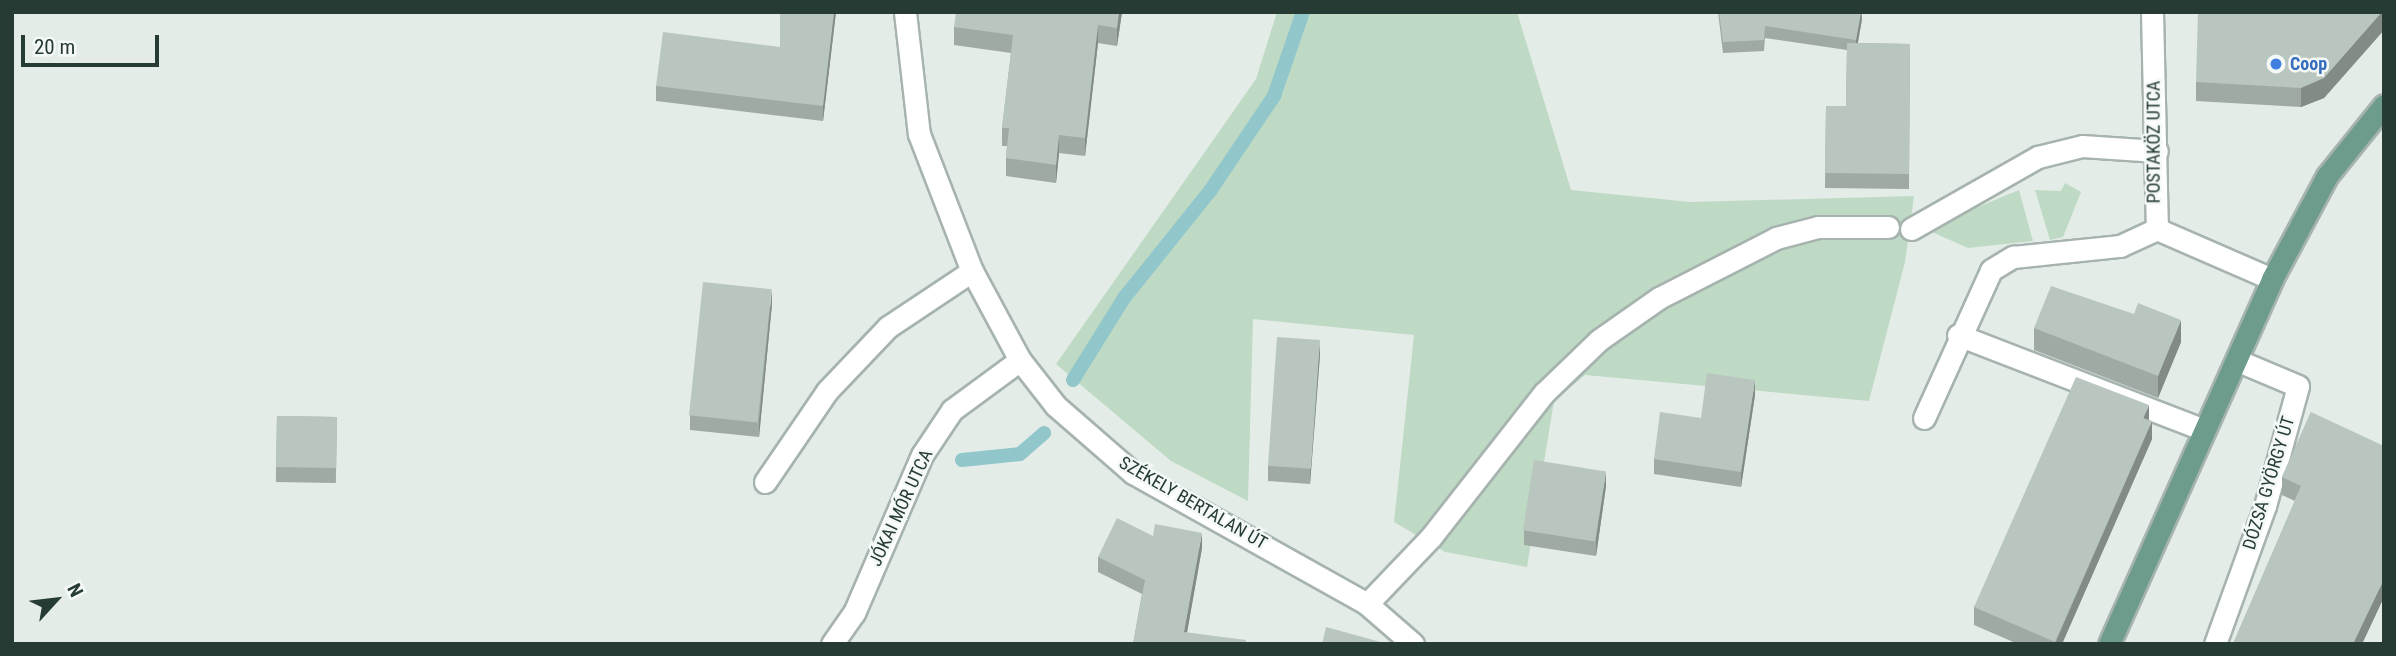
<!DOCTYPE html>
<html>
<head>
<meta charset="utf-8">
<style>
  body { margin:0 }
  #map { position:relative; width:2396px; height:656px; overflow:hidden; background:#e3ece7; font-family:"Roboto Condensed",sans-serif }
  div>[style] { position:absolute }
  .green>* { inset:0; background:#bfdac4 }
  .stream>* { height:14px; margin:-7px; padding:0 7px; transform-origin:7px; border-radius:7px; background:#91c6cb }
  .roads { filter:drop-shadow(2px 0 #a6b3ae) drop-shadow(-2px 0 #a6b3ae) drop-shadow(0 2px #a6b3ae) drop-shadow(0 -2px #a6b3ae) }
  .minor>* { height:21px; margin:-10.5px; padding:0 10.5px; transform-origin:10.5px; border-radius:10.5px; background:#fff }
  .major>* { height:21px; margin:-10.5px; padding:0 10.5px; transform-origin:10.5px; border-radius:10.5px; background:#6d9c8d }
  .wall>* { inset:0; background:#9faaa5; transform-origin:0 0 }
  .shaded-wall>* { inset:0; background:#828b86 }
  .building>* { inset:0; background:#b9c6c0; transform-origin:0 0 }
  .dots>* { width:19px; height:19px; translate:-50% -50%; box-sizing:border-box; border:4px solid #f4f8f6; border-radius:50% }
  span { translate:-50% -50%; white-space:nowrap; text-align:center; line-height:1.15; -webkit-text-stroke:5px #f4f8f6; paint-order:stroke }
  .shop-label { font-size:18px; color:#366cbe; font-weight:700 }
  .left { translate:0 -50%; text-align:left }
  .street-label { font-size:18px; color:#253b34 }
  .frame { position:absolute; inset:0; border:14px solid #253b34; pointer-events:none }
  .north { position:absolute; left:21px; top:565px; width:70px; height:70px; -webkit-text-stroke:5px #f4f8f6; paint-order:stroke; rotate:63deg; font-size:19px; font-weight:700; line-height:28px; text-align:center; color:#253b34 }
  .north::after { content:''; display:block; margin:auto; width:24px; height:32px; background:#253b34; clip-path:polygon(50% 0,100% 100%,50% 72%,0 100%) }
  .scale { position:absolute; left:21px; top:35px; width:138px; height:32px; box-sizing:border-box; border:4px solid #253b34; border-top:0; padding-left:9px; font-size:21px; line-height:24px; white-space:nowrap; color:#253b34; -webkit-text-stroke:5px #f4f8f6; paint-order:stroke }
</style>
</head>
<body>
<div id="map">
  <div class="green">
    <div style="clip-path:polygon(1277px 12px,1517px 12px,1571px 190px,1690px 202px,1914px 196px,1905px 262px,1869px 401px,1585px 375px,1554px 401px,1527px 567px,1445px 552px,1394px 522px,1414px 335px,1253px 319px,1248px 501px,1171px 461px,1056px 364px,1256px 79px)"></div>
    <div style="clip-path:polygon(2065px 183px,2081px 192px,2063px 237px,2050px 240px,2035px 190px,2061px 191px)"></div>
    <div style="clip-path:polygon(2019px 190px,2033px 241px,1968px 248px,1925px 229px)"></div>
  </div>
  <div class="stream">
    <div style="left:1073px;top:380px;width:97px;rotate:-58.1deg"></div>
    <div style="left:1124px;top:298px;width:137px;rotate:-51.2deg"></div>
    <div style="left:1210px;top:191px;width:115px;rotate:-56deg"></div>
    <div style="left:1274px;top:96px;width:89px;rotate:-71deg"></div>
    <div style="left:962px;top:460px;width:58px;rotate:-5.9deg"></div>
    <div style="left:1020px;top:454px;width:32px;rotate:-41deg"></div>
  </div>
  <div class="roads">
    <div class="minor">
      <div style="left:905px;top:12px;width:123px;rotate:83.5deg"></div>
      <div style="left:919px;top:134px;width:147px;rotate:68.9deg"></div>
      <div style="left:972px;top:271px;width:101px;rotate:61.7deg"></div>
      <div style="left:1020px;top:360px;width:58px;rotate:52deg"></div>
      <div style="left:1056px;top:406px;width:102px;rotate:41deg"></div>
      <div style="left:1133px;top:473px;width:268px;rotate:29.2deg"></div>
      <div style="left:1367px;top:604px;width:61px;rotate:41deg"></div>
      <div style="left:2152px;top:12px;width:217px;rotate:88.7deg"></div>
      <div style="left:2157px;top:229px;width:125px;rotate:23.5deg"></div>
      <div style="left:1911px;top:229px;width:146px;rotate:-29.6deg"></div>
      <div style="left:2038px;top:157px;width:45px;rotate:-14deg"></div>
      <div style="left:2082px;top:146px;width:75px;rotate:3.8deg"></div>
      <div style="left:1958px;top:335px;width:264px;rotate:21.1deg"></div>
      <div style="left:1924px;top:418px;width:162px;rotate:-65.6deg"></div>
      <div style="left:1991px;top:270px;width:26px;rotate:-31deg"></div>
      <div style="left:2013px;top:257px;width:108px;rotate:-5.9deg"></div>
      <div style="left:2120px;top:246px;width:41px;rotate:-24.7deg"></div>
      <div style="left:765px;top:482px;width:110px;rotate:-55.7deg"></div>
      <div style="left:827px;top:391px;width:88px;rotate:-46.4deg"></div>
      <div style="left:888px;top:327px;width:101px;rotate:-33.7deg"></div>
      <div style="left:1367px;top:604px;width:93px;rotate:-46.3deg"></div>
      <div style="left:1431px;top:537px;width:183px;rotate:-51.9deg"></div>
      <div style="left:1544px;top:393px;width:76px;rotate:-43.9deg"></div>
      <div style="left:1599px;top:340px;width:73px;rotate:-35deg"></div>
      <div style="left:1659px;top:298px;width:131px;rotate:-27.1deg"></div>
      <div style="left:1776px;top:238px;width:43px;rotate:-14.7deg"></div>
      <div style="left:1818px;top:227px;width:70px"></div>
      <div style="left:832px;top:644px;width:38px;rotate:-55deg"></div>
      <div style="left:854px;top:613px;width:172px;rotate:-66.7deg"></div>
      <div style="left:922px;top:455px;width:54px;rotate:-56.3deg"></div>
      <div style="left:952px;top:410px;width:84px;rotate:-36.3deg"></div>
      <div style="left:2215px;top:644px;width:147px;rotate:-70.1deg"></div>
      <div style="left:2265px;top:506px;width:124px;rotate:-74.6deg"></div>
      <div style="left:2298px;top:386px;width:67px;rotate:-157.2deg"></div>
    </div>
    <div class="major">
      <div style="left:2109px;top:644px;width:400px;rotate:-65.9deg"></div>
      <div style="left:2272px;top:279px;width:117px;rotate:-61.9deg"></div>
      <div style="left:2327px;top:176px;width:91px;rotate:-51.2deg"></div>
    </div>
  </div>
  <div class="wall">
    <div style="clip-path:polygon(780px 12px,836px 12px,823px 121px,656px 101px,656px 86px,780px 47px)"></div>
    <div style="clip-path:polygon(1122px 12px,1117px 46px,1098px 43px,1085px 156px,1059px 153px,1056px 183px,1006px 176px,1006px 158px,1007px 146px,1002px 146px,1002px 128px,1011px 53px,954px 45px,954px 27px)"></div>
    <div style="clip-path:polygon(1718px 12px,1862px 12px,1862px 19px,1858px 43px,1910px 44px,1909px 189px,1825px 188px,1826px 106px,1846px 106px,1847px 50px,1765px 38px,1764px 51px,1723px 53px)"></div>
    <div style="clip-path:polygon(2384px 12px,2384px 30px,2324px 98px,2301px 107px,2196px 101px,2196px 82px)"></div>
    <div style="clip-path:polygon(772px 304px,759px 437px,690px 430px,690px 415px)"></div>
    <div style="clip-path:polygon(2034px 328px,2181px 342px,2158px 398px,2034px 350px)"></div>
    <div style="clip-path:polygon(1320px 355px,1310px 484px,1268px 481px,1268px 466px)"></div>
    <div style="clip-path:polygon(1755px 395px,1741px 487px,1654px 474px,1654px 459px,1701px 418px)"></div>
    <div style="clip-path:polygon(2311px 412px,2384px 597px,2362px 644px,2233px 644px,2295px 501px,2282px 495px,2282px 477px)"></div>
    <div style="left:277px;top:416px;width:60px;height:66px;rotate:1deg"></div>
    <div style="clip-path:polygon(2149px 420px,2152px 439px,2062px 644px,2018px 644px,1974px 625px,1974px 607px)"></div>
    <div style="clip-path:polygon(1606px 486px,1596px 556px,1524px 545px,1524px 530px)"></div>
    <div style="clip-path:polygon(1153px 536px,1202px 548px,1187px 632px,1133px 644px,1142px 594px,1098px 572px,1098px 557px)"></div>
  </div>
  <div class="shaded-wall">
    <div style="clip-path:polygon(834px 12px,836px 12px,823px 121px,823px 106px)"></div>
    <div style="clip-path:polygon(1119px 12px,1122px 12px,1117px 46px,1117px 28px)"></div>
    <div style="clip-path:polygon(1861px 12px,1862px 19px,1856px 52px,1856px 40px)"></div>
    <div style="clip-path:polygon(2382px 12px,2384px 12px,2384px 30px,2324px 98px,2301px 107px,2301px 88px)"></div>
    <div style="clip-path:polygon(1098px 25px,1098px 43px,1085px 156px,1085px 138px)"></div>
    <div style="clip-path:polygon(1059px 135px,1059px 153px,1056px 183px,1056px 165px)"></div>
    <div style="clip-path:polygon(772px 289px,772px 304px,759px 437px,759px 422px)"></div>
    <div style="clip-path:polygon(2181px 320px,2181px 342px,2158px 398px,2158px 376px)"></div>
    <div style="clip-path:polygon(1320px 340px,1320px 355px,1310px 484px,1310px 469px)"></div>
    <div style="clip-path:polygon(1755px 380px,1755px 395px,1741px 487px,1741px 472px)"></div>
    <div style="clip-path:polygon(2149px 405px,2149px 423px,2143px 418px)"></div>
    <div style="clip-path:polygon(2152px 421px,2152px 439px,2062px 644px,2055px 644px)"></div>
    <div style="clip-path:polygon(1606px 471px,1606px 486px,1596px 556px,1596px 540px)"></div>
    <div style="clip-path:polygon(1202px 533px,1202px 548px,1185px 644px,1184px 632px)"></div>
    <div style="clip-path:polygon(2384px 579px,2384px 597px,2362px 644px,2353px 644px)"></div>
  </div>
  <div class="building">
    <div style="clip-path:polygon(780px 12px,834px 12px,823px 106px,656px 86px,663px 32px,780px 47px)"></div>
    <div style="clip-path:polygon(956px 12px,1119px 12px,1117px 28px,1098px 25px,1085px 138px,1059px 135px,1056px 165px,1006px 158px,1009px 128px,1002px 128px,1013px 35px,954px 27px)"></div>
    <div style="clip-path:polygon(1719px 12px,1861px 12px,1856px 40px,1765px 26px,1764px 40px,1723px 42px)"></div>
    <div style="clip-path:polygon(2198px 12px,2382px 12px,2324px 78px,2301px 88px,2196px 82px)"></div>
    <div style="clip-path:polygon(1847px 43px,1910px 44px,1909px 174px,1825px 173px,1826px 106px,1846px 106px)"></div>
    <div style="left:703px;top:282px;width:69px;height:134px;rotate:6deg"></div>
    <div style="clip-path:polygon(2051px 286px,2134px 314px,2138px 303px,2181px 320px,2158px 376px,2034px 328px)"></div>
    <div style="left:1277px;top:337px;width:43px;height:129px;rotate:4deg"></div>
    <div style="clip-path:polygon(1707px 373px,1755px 380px,1741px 472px,1654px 459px,1660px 412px,1701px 418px)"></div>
    <div style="clip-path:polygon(2076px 377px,2149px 405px,2143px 418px,2152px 421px,2055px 642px,1974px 607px)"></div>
    <div style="clip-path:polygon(2311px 412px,2384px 446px,2384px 579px,2353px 644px,2233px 644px,2301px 486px,2282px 477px)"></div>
    <div style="left:277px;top:416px;width:60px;height:51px;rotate:1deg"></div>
    <div style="left:1534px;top:460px;width:73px;height:71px;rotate:9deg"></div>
    <div style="clip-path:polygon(1117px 518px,1153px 536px,1155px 524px,1202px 533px,1184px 632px,1246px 640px,1245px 644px,1133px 644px,1145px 580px,1098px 557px)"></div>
    <div style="clip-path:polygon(1326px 627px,1388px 644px,1322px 644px)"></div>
  </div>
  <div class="dots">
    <div style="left:2276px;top:64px;background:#3f7fe0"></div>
  </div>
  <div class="shop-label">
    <span class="left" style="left:2290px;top:64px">Coop</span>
  </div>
  <div class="street-label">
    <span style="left:2154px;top:142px;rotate:-90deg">POSTAKÖZ UTCA</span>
    <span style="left:2269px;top:483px;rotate:-73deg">DÓZSA GYÖRGY ÚT</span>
    <span style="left:1193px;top:503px;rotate:30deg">SZÉKELY BERTALAN ÚT</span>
    <span style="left:901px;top:508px;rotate:-65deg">JÓKAI MÓR UTCA</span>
  </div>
  <div class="frame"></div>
  <div class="north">N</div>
  <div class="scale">20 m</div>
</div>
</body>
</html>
